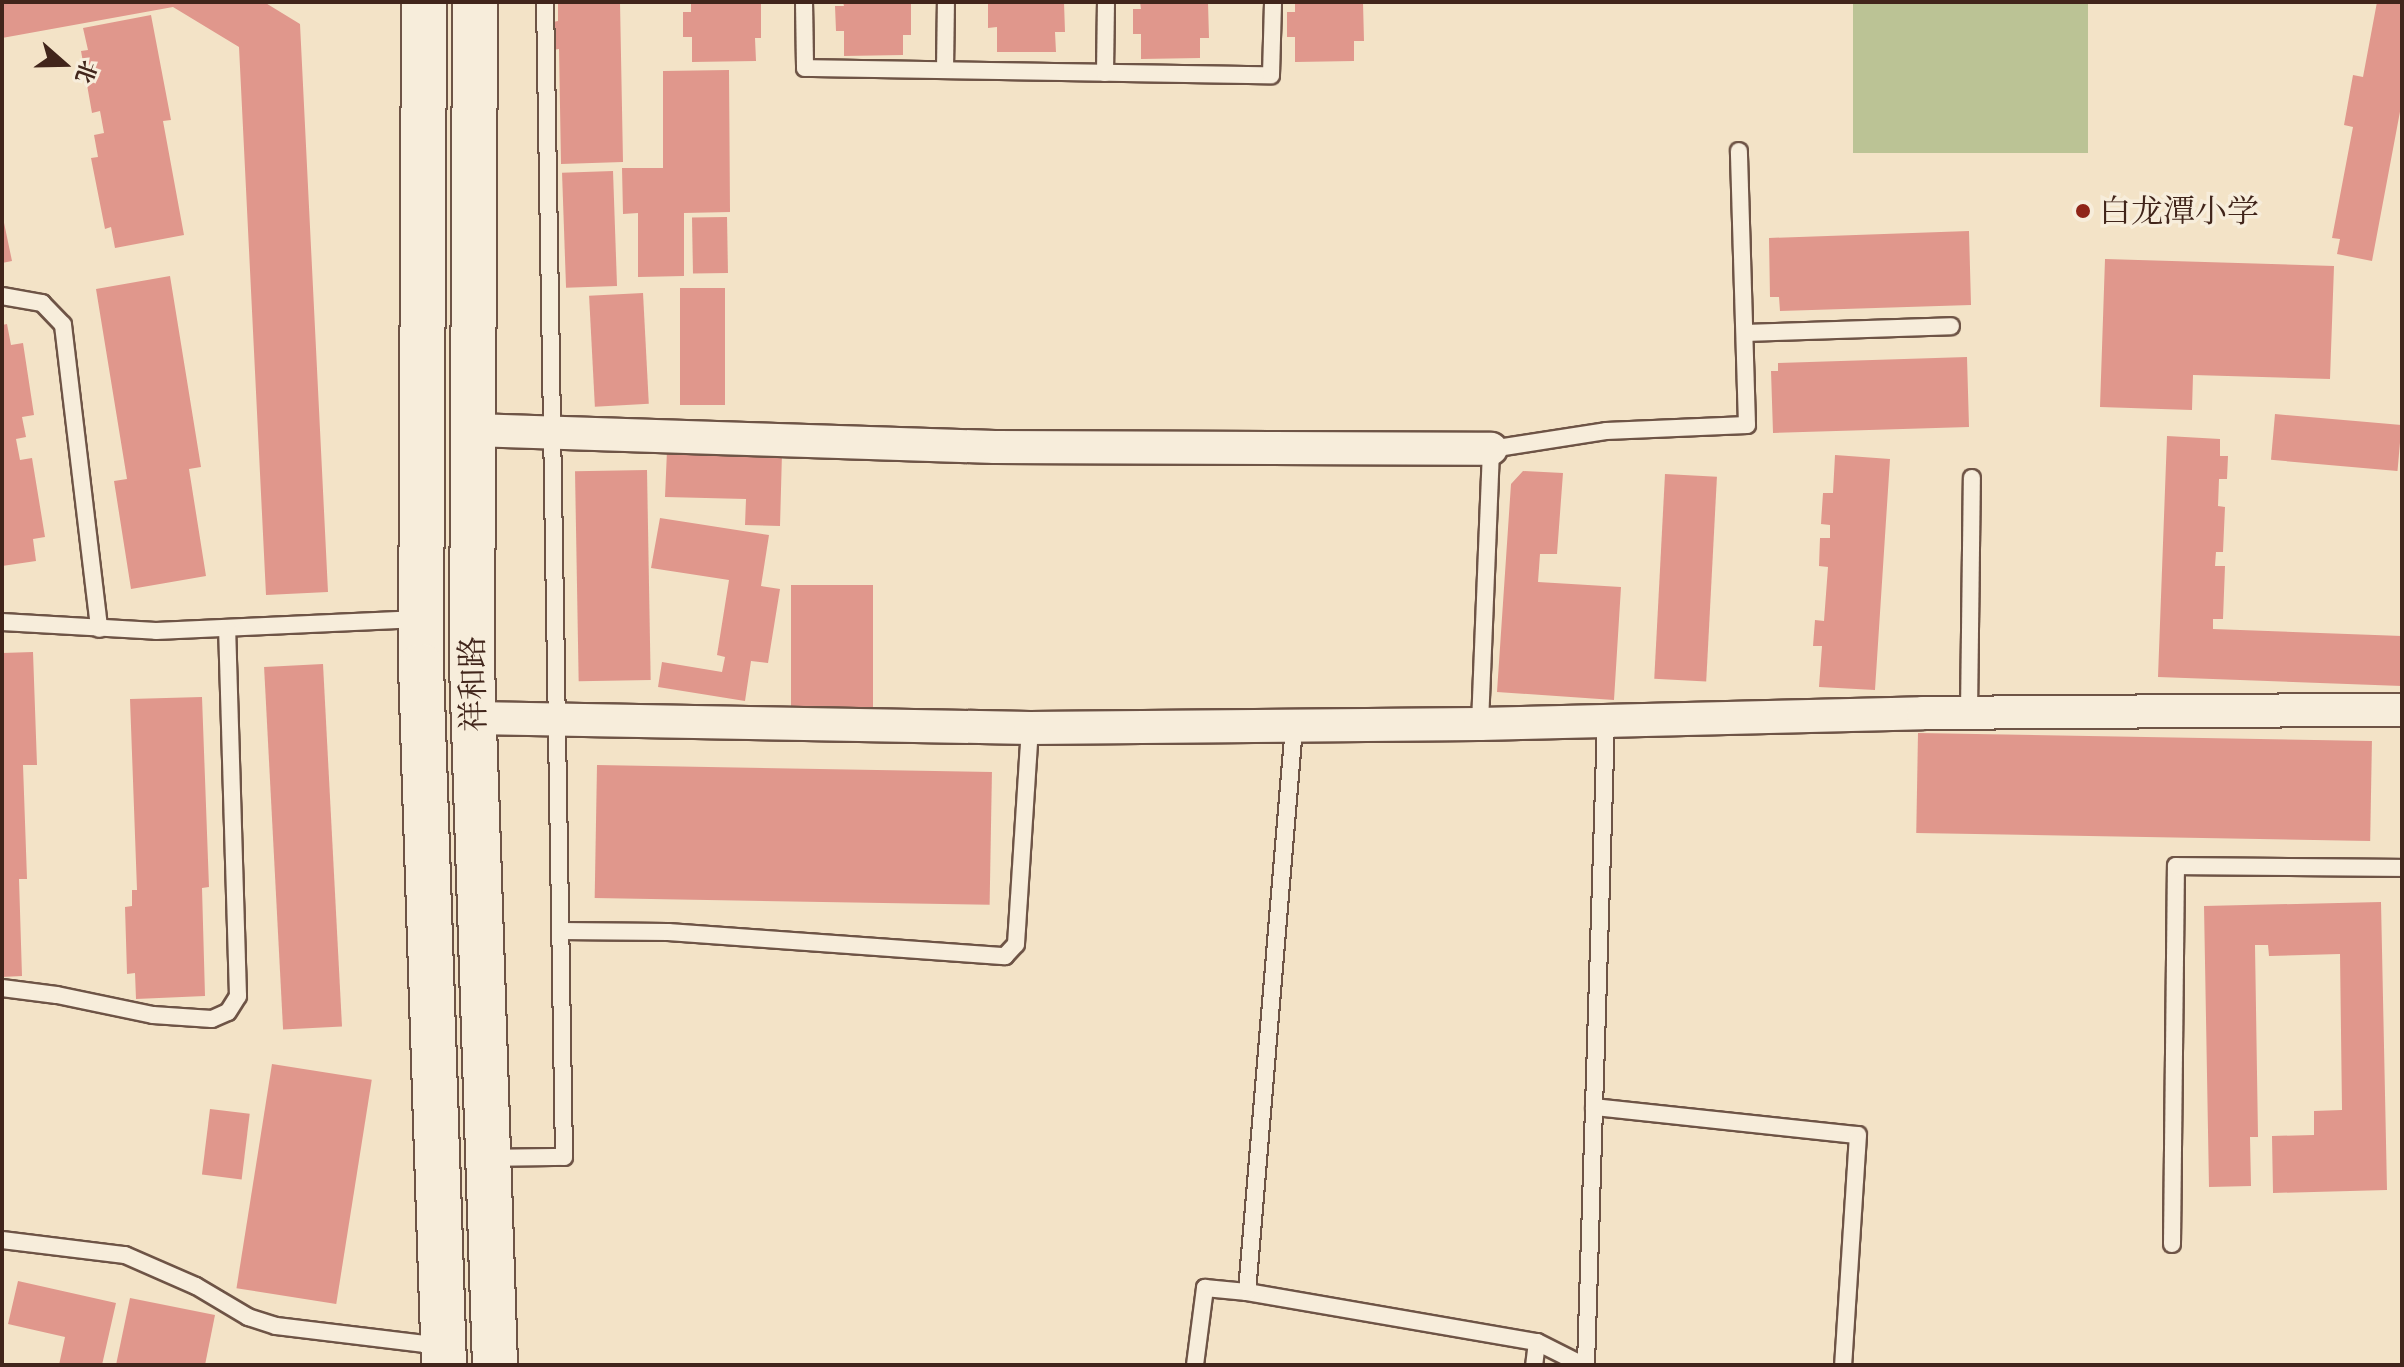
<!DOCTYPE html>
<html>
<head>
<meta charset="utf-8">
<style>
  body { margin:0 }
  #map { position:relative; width:2404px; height:1367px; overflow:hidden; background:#f3e3c7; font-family:"Gentium Book Plus","Noto Serif SC",serif }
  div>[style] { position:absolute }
  .green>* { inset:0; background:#bbc395; transform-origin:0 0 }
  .building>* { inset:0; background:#e0978c; transform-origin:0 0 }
  .roads { filter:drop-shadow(2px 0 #6e5446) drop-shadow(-2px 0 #6e5446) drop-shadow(0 2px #6e5446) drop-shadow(0 -2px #6e5446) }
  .lane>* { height:16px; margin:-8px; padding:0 8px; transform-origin:8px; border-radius:8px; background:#f7eddb }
  .street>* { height:32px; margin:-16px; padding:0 16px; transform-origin:16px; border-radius:16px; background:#f7eddb }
  .secondary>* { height:44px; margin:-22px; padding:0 22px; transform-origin:22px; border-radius:22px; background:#f7eddb }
  .dots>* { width:22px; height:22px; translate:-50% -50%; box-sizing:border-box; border:4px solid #f7eddb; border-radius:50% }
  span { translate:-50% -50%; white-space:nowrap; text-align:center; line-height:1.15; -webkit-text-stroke:7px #f7eddb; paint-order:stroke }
  .poi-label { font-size:32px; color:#41251b }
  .left { translate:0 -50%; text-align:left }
  .street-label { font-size:32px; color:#41251b }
  .frame { position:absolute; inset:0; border:4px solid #41251b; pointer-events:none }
  .north { position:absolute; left:24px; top:24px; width:80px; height:80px; -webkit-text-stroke:6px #f7eddb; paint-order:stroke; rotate:110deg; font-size:22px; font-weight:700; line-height:32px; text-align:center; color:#41251b }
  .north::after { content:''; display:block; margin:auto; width:28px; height:36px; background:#41251b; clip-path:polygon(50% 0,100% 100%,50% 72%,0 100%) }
</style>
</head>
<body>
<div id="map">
  <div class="green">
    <div style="left:1853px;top:2px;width:235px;height:151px"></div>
  </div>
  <div class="building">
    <div style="clip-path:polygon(2px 2px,264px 2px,300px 24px,328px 592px,266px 595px,239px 47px,173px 7px,2px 38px)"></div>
    <div style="clip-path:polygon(558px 2px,620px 2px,623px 162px,561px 164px,559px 49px,553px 50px,553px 22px,558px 21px)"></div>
    <div style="clip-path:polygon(691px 2px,761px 2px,761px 38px,755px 38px,756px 61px,692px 62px,692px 37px,683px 37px,683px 12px,691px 12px)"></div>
    <div style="clip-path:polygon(843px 2px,911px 2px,911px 35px,903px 35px,903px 55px,844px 56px,844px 31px,836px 31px,835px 6px,844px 6px)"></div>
    <div style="clip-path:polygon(1064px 2px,1065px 32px,1055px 32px,1056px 52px,997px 52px,997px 27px,988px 28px,988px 3px)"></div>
    <div style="clip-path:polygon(1140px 2px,1208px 2px,1209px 38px,1200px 38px,1200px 58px,1141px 59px,1141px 34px,1133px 34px,1133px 9px,1141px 9px)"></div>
    <div style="clip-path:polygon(1295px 2px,1363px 2px,1364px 41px,1354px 41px,1354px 61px,1295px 62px,1295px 37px,1287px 37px,1287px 12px,1295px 12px)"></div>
    <div style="clip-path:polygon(2377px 2px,2402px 2px,2402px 101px,2372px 261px,2337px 254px,2340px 239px,2332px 238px,2353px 127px,2344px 125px,2353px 75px,2363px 77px)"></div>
    <div style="clip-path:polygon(151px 15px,171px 120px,163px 121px,184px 235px,115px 248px,111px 227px,105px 229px,91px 158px,98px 157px,94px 135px,104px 133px,100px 111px,92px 113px,81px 51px,88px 50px,83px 28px)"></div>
    <div style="clip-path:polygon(729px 70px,730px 212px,684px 213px,684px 276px,638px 277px,638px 213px,623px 214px,622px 168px,663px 168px,663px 71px)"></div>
    <div style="left:613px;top:171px;width:115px;height:51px;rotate:88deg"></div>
    <div style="left:727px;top:217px;width:56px;height:35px;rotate:89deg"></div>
    <div style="clip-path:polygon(3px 218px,12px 261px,2px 263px,2px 219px)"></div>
    <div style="clip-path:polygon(1969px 231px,1971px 305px,1780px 311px,1779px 297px,1770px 297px,1769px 238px)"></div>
    <div style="clip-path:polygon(2105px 259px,2334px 266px,2330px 379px,2193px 375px,2192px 410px,2100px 407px)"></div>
    <div style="clip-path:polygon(170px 276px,201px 467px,189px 469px,206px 576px,131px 589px,114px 481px,127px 479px,96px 289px)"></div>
    <div style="left:680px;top:288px;width:45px;height:117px"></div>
    <div style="left:643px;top:293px;width:111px;height:54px;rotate:87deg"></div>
    <div style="clip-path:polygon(7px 324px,11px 345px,23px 343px,34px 415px,22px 417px,26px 437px,16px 439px,20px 460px,32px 458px,45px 537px,33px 539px,36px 561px,2px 566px,2px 325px)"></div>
    <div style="clip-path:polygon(1967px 357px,1969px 427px,1773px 433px,1771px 371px,1778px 371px,1778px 363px)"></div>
    <div style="left:2275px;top:414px;width:127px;height:46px;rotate:5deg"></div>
    <div style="clip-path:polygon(2167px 436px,2220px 439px,2220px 456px,2228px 456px,2227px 479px,2219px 479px,2218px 506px,2225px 507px,2223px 552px,2216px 552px,2215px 566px,2225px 566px,2223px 619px,2213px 619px,2213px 629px,2402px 636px,2402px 686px,2158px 677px)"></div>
    <div style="clip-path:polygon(667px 450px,782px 453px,780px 526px,745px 525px,746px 499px,665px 497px)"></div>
    <div style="clip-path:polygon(1835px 455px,1890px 459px,1875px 690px,1819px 687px,1822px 646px,1813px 646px,1815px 620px,1824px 621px,1828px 567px,1819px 566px,1820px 538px,1830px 538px,1830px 525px,1821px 524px,1823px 493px,1833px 493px)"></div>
    <div style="left:647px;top:470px;width:210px;height:72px;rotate:89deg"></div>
    <div style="clip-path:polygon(1523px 471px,1563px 473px,1557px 554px,1540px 554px,1538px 582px,1621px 587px,1614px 700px,1497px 692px,1511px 484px)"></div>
    <div style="left:1665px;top:474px;width:52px;height:205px;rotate:3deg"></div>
    <div style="clip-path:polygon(660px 518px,769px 535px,761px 586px,780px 589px,768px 663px,751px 661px,745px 701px,658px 687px,662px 662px,722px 672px,725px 657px,717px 655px,729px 580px,651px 568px)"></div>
    <div style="left:873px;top:585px;width:123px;height:82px;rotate:90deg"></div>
    <div style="clip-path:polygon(33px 652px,37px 765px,23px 765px,27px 879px,19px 879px,22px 976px,2px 977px,2px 653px)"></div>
    <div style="left:323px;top:664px;width:363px;height:59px;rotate:87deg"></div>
    <div style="clip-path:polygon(202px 697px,209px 887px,202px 888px,205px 996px,136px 999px,135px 973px,127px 974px,125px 907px,132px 906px,132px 890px,137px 890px,130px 699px)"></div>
    <div style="left:1918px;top:733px;width:454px;height:100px;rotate:1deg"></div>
    <div style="left:597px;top:765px;width:395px;height:133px;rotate:1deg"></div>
    <div style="clip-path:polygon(2381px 902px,2387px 1190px,2273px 1193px,2272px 1136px,2314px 1135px,2314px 1111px,2342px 1110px,2340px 954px,2269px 956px,2268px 945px,2255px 945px,2258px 1137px,2250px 1137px,2251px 1186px,2209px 1187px,2204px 906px)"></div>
    <div style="left:272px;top:1064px;width:101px;height:227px;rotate:9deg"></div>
    <div style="left:210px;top:1109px;width:40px;height:66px;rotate:7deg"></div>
    <div style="clip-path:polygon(18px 1281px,116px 1303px,102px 1365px,59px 1365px,65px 1337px,8px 1324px)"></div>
    <div style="clip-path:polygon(130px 1298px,215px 1315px,205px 1365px,116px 1365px)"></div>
  </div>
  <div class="roads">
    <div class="lane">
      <div style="left:804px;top:2px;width:66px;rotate:89.1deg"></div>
      <div style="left:805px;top:68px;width:466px;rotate:0.9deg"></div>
      <div style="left:1271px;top:75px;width:73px;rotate:-88.4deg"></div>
      <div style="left:945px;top:70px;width:68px;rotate:-89.2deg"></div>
      <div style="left:1105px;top:73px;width:71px;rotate:-89.2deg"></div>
      <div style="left:2px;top:296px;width:41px;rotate:9.9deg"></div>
      <div style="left:42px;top:303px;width:30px;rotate:46deg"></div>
      <div style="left:63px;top:325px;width:306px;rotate:83.2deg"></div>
      <div style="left:1745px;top:333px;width:206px;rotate:-1.9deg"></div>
      <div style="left:2px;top:622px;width:154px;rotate:3.3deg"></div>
      <div style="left:156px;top:631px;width:264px;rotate:-2.6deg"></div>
      <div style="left:1969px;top:713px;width:235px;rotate:-89.3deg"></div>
      <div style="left:1480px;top:724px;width:275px;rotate:-87.7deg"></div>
      <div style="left:1491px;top:449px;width:116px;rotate:-8.9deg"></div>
      <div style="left:1606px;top:431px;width:141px;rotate:-2.4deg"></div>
      <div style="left:1747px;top:425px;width:274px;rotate:-91.7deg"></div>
      <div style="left:560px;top:931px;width:108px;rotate:0.5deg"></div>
      <div style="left:668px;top:932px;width:338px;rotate:4.1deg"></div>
      <div style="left:1005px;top:956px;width:16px;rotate:-47deg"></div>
      <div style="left:1016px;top:944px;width:216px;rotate:-86.3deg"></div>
      <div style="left:2px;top:988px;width:55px;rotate:7.3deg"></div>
      <div style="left:57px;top:995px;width:98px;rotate:11.8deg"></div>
      <div style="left:153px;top:1015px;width:59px;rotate:3.9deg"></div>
      <div style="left:212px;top:1019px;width:17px;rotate:-24deg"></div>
      <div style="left:228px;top:1012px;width:19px;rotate:-58deg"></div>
      <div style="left:238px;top:996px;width:368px;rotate:-91.7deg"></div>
      <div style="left:1594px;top:1107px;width:265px;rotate:6.1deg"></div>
      <div style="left:1858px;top:1135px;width:230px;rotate:93.7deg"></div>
      <div style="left:488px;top:1158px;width:76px;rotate:-0.8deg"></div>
      <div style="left:564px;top:1157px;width:1155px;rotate:-90.94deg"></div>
      <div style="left:2px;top:1240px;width:124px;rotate:7deg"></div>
      <div style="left:125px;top:1255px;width:77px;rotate:23.6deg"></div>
      <div style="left:196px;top:1286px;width:61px;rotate:30.8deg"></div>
      <div style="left:248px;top:1317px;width:29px;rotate:18deg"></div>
      <div style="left:276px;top:1326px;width:167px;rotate:6.9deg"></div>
      <div style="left:2172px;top:1244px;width:378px;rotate:-89.4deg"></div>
      <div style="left:2176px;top:866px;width:226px;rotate:0.5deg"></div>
      <div style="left:1247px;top:1292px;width:294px;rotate:9.8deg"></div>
      <div style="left:1537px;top:1342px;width:23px;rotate:97deg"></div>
      <div style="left:1537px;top:1342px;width:51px;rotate:26.6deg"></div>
      <div style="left:1195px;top:1365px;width:78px;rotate:-82.6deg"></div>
      <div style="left:1205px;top:1288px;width:42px;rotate:5.4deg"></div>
      <div style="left:1247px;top:1292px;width:568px;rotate:-85.25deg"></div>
      <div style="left:1586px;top:1365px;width:644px;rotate:-88.22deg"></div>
    </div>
    <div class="street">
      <div style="left:473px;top:430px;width:522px;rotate:1.87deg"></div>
      <div style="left:995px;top:447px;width:496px;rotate:0.2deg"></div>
      <div style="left:474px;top:718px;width:556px;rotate:1.03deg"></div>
      <div style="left:1030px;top:728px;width:450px;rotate:-0.5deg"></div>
      <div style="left:1480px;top:724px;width:443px;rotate:-1.4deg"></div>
      <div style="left:1923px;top:713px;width:479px;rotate:-0.4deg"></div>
    </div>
    <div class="secondary">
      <div style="left:424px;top:2px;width:664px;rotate:90.26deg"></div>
      <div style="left:421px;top:666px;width:699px;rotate:88.12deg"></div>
      <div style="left:475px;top:2px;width:663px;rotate:90.26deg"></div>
      <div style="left:472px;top:665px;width:700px;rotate:88.12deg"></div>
    </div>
  </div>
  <div class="dots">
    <div style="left:2083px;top:211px;background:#8f2418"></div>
  </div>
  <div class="poi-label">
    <span class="left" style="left:2099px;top:211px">白龙潭小学</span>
  </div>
  <div class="street-label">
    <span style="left:473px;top:684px;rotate:-91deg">祥和路</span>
  </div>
  <div class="frame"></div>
  <div class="north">北</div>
</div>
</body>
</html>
